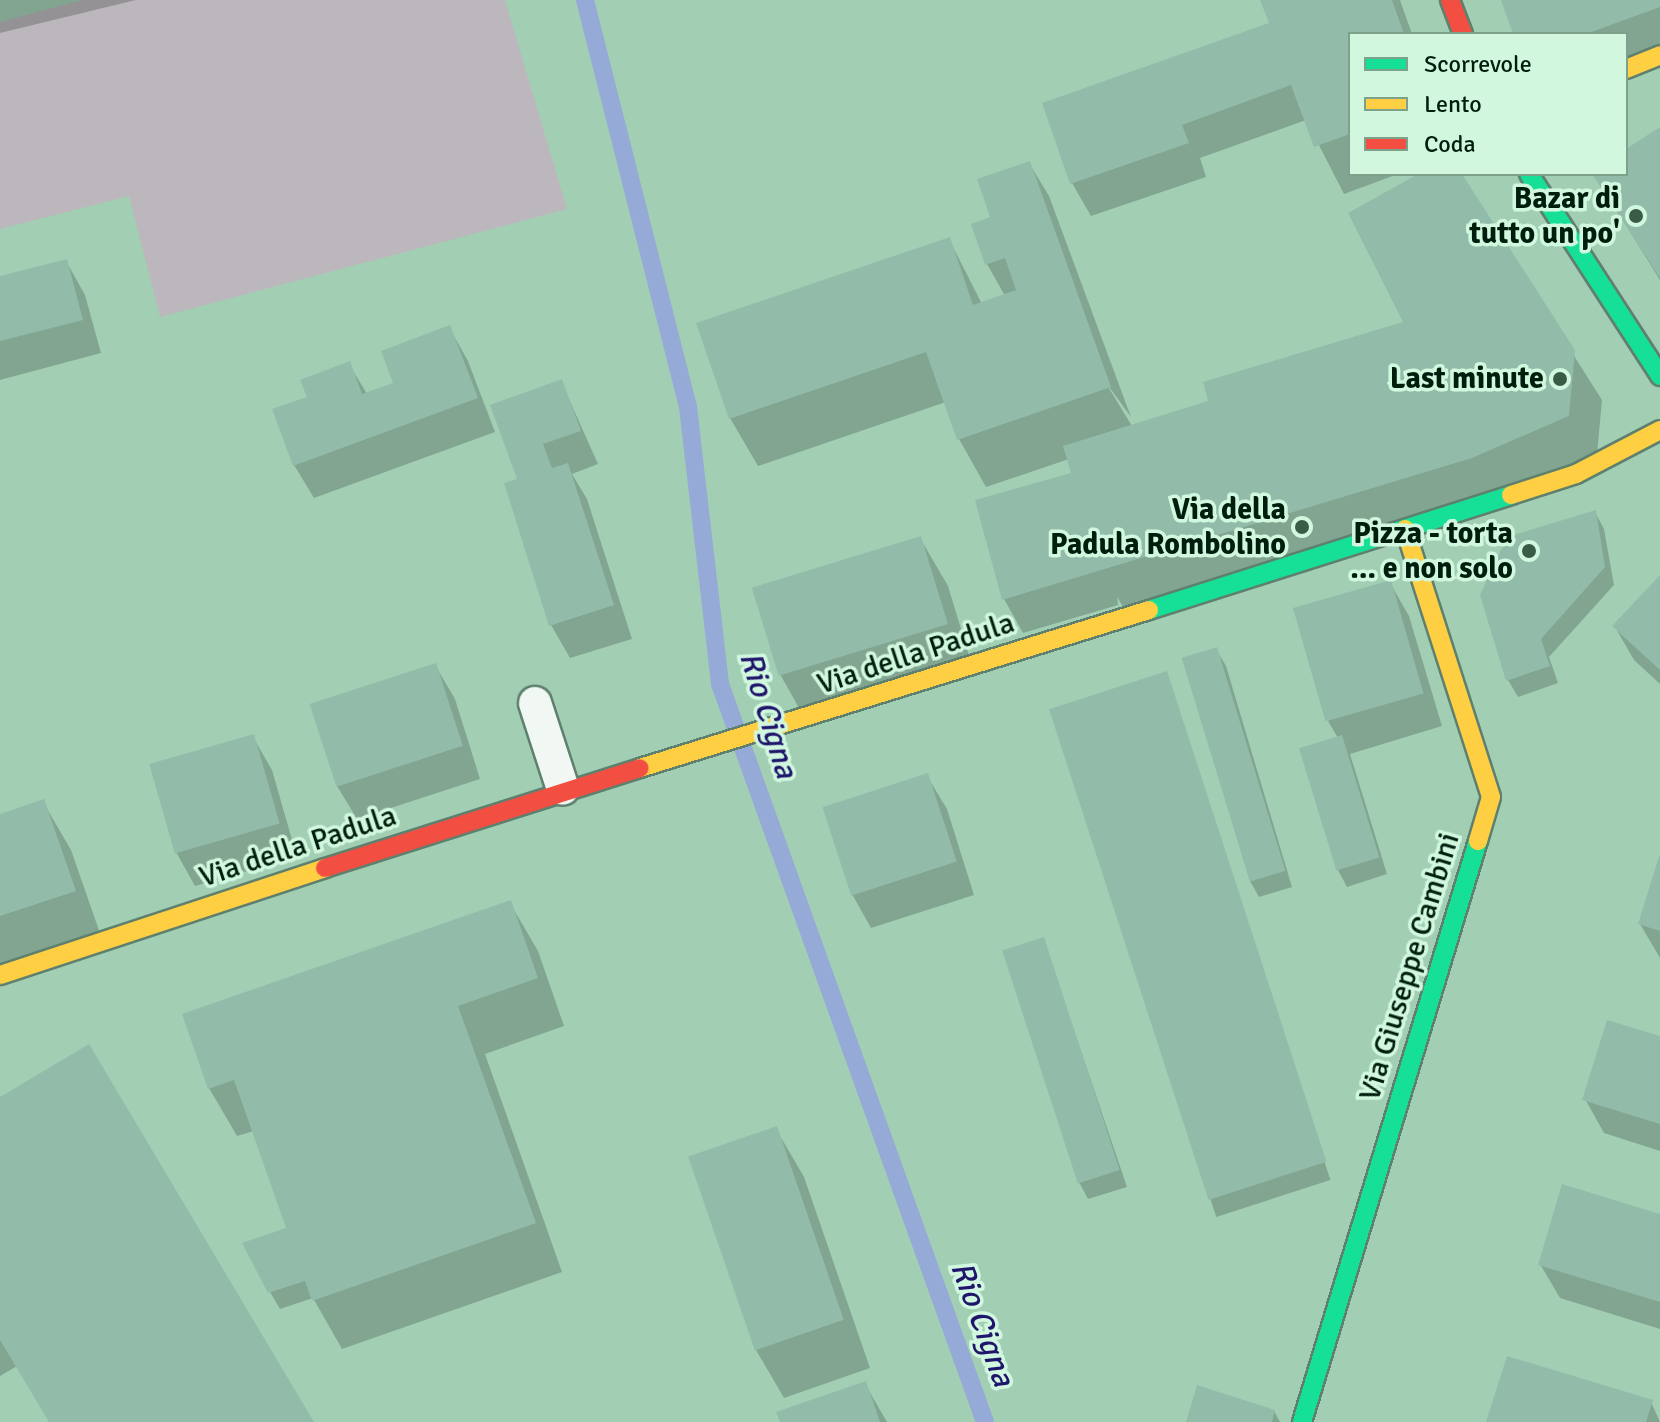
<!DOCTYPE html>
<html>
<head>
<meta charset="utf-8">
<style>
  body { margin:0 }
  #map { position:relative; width:1660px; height:1422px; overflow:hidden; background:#a2cfb4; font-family:Signika,sans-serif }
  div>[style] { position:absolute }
  .green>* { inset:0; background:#bbb7bc }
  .shadow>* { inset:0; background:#0003; transform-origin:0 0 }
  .stream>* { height:18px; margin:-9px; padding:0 9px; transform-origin:9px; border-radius:9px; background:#95aad6 }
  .building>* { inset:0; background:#92bbaa; transform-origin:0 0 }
  .roads { filter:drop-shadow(2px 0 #5f806e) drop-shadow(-2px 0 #5f806e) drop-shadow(0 2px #5f806e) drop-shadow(0 -2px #5f806e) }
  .lane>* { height:32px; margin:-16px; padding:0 16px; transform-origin:16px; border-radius:16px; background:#f1f8f4 }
  .fast>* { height:18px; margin:-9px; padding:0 9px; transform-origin:9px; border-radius:9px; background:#16e098 }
  .slow>* { height:18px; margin:-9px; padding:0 9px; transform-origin:9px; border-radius:9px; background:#ffcf43 }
  .jam>* { height:18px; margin:-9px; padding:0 9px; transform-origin:9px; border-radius:9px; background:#f24e42 }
  .dots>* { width:22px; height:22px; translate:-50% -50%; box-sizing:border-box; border:4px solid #d1f8df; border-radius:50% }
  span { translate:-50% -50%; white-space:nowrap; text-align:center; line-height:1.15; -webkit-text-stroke:7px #d1f8df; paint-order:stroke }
  .poi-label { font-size:30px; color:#001e0d; font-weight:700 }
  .right { translate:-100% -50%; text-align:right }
  .street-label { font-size:30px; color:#001e0d }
  .water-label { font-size:32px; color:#1f166c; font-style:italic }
  .legend { position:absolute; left:1348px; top:32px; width:280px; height:144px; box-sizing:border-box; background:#d1f8df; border:2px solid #7da18b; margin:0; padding:10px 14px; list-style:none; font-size:24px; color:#001e0d }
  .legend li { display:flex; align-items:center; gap:16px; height:40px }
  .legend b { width:40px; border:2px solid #7da18b }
</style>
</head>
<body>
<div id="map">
  <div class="green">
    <div style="clip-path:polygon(82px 0,505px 0,567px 209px,160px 317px,129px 196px,0 229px,0 22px)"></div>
  </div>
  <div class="shadow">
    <div style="clip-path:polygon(0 0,136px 0,0 33px)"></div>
    <div style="clip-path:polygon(1262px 0,1400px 0,1412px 34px,1350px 34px,1350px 174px,1398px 174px,1344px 194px,1306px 120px,1200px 158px,1206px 177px,1091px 216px,1072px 183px,1271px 24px)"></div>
    <div style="clip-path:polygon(1503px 0,1660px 0,1660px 65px,1626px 77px,1626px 34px,1515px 34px)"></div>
    <div style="clip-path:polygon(1660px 129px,1660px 280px,1594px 174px,1626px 174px,1626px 151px)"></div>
    <div style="clip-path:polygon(1029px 163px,1049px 196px,1131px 417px,1104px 380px,1132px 426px,1211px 402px,1406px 323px,1422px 174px,1459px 174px,1602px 400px,1596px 465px,1130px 618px,1117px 597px,1118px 605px,1023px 633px,1004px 599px,1073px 475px,1069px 459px,986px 487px,959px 439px,946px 402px,758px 466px,730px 418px,949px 239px,982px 304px,1005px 296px,987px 264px,992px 218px)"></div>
    <div style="clip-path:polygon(66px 261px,85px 295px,101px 353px,0 380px,0 278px)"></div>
    <div style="clip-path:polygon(449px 327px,468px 361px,495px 432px,314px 498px,294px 465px,309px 398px,349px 364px,367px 394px,396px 384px)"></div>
    <div style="clip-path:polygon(561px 381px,598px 464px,572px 474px,587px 499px,632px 639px,570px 658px,551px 625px,519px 481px)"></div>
    <div style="clip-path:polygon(1595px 512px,1604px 529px,1614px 585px,1549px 657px,1558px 683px,1518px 697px,1508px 680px)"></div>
    <div style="clip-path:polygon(920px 538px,948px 586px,974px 672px,808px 724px,781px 676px,754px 589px)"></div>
    <div style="clip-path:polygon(1660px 578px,1660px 684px,1634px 660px,1615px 627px)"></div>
    <div style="clip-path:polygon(1390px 583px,1409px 616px,1442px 726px,1350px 754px,1387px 874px,1347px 887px,1338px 870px,1338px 738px,1328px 721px)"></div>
    <div style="clip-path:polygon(1216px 649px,1226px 666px,1292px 887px,1259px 897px,1250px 881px,1183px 659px)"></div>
    <div style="clip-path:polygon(435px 665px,455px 699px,480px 779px,357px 819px,337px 786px)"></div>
    <div style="left:1166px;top:674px;width:532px;height:120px;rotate:72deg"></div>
    <div style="clip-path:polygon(253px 737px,272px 770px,297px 857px,195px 886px,176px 852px)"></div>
    <div style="clip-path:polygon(927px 776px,947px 809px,974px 895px,871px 928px,852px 894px,825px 808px)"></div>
    <div style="clip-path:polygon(43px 802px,71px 850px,102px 939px,0 973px,0 816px)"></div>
    <div style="clip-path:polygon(1660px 860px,1660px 958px,1640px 924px)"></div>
    <div style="clip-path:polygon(510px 903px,538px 951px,564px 1026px,485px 1054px,562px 1272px,342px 1349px,313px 1298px,280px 1309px,270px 1292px,288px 1229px,254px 1131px,237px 1136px,209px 1088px)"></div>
    <div style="clip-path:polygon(1043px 939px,1127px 1187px,1088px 1199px,1079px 1182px)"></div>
    <div style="clip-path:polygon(1660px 1038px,1660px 1151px,1604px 1133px,1585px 1099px)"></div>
    <div style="clip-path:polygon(0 1099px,311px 1422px,50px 1422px,17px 1366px,0 1376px)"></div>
    <div style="clip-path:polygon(776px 1129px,804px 1177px,870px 1368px,784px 1398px,756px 1350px)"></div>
    <div style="clip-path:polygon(1660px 1216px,1660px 1329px,1560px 1298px,1540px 1264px)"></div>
    <div style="clip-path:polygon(865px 1384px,887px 1422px,782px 1422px)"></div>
    <div style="clip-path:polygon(1651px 1402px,1660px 1422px,1488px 1422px)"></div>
    <div style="clip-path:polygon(1274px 1411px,1280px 1422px,1188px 1422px)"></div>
  </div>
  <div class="stream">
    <div style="left:585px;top:0;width:420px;rotate:75.8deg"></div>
    <div style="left:688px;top:407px;width:279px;rotate:83.4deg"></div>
    <div style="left:720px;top:684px;width:784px;rotate:70.25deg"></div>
  </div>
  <div class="building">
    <div style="clip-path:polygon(1260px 0,1392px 0,1404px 34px,1350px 34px,1350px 134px,1314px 147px,1291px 85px,1182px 125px,1189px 143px,1070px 184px,1042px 103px,1269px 23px)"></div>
    <div style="clip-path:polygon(1501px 0,1660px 0,1660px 7px,1586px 34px,1513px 34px)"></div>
    <div style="clip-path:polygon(1660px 127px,1660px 278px,1592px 174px,1626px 174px,1626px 149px)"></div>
    <div style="clip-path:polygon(1030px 161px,1111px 387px,957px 440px,926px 352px,729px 419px,696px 323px,950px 237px,973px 305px,1016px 290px,1005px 258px,985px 265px,971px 224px,990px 217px,977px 179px)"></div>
    <div style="clip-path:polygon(1418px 174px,1462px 174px,1575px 350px,1569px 416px,1472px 458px,1002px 600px,975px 500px,1071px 473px,1063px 446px,1208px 401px,1203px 382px,1403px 322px,1348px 213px)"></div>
    <div style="clip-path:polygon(67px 259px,83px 320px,0 341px,0 276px)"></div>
    <div style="clip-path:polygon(450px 325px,478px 398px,293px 466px,272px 409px,307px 397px,300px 380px,350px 361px,362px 394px,393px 383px,381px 351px)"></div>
    <div style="clip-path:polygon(562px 379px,581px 431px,543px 444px,552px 468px,568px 463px,614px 605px,549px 626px,504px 483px,517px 479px,490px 405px)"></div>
    <div style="clip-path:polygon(1596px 510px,1605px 567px,1541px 639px,1550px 666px,1506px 681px,1480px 595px,1507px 537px)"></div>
    <div style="left:921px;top:536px;width:92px;height:177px;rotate:73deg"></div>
    <div style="clip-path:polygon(1660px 575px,1660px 670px,1612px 626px)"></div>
    <div style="left:1391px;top:580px;width:118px;height:102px;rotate:74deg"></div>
    <div style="left:1217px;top:647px;width:234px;height:37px;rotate:73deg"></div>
    <div style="left:436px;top:663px;width:87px;height:133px;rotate:72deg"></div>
    <div style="left:1167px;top:671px;width:516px;height:124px;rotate:72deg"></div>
    <div style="left:254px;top:734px;width:93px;height:109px;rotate:74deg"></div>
    <div style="left:1342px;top:735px;width:128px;height:45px;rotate:73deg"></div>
    <div style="left:928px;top:773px;width:93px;height:111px;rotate:72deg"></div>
    <div style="clip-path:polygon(44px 799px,76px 891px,0 916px,0 814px)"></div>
    <div style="clip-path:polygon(1659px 856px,1660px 856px,1660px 931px,1638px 924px)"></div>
    <div style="clip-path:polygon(511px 900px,538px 978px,458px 1006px,536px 1223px,312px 1301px,305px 1281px,268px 1293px,242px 1243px,286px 1228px,234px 1080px,208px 1089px,182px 1014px)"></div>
    <div style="left:1044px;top:937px;width:245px;height:44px;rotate:72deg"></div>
    <div style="clip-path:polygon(1607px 1020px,1660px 1036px,1660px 1124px,1582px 1100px)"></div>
    <div style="clip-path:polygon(89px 1044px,314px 1422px,49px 1422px,0 1340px,0 1097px)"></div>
    <div style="left:777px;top:1126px;width:205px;height:94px;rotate:71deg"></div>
    <div style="clip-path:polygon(1562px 1184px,1660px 1214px,1660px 1302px,1538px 1265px)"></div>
    <div style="clip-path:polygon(1507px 1356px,1653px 1400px,1646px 1422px,1486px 1422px)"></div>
    <div style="clip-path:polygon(866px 1381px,880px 1422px,780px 1422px,776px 1412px)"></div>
    <div style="clip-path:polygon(1197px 1385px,1275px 1410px,1272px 1422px,1186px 1422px)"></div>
  </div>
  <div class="roads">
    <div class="lane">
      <div style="left:535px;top:703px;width:90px;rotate:72deg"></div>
    </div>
    <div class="fast">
      <div style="left:1529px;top:174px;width:241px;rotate:57deg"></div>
      <div style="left:1149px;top:610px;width:380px;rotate:-17.6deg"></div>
      <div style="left:1302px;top:1422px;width:607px;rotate:-73.15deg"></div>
    </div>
    <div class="slow">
      <div style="left:1626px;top:69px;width:37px;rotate:-22deg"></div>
      <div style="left:1511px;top:495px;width:68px;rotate:-17.9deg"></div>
      <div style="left:1576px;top:474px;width:95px;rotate:-27.6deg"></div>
      <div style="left:1405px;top:529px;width:281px;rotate:72.2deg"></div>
      <div style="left:1491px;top:797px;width:46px;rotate:106.5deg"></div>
      <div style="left:640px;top:768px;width:533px;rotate:-17.24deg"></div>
      <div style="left:0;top:975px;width:342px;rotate:-18.2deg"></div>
    </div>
    <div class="jam">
      <div style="left:1450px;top:0;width:36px;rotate:69deg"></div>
      <div style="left:325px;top:868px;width:330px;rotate:-17.6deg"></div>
    </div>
  </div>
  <div class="dots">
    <div style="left:1636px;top:216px;background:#395c47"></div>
    <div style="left:1560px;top:379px;background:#395c47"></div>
    <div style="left:1302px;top:527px;background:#395c47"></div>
    <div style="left:1529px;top:551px;background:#395c47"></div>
  </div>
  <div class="poi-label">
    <span class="right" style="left:1620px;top:216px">Bazar di<br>tutto un po'</span>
    <span class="right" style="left:1544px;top:379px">Last minute</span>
    <span class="right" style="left:1286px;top:527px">Via della<br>Padula Rombolino</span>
    <span class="right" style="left:1513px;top:551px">Pizza - torta<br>… e non solo</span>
  </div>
  <div class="street-label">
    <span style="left:916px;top:654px;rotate:-18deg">Via della Padula</span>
    <span style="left:298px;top:847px;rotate:-18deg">Via della Padula</span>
    <span style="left:1410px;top:967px;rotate:-73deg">Via Giuseppe Cambini</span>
  </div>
  <div class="water-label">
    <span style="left:768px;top:715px;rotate:73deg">Rio Cigna</span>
    <span style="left:982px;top:1324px;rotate:70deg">Rio Cigna</span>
  </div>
  <ul class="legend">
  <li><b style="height:10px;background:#16e098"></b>Scorrevole</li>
  <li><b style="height:10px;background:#ffcf43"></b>Lento</li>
  <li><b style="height:10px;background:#f24e42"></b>Coda</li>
  </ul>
</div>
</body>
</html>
